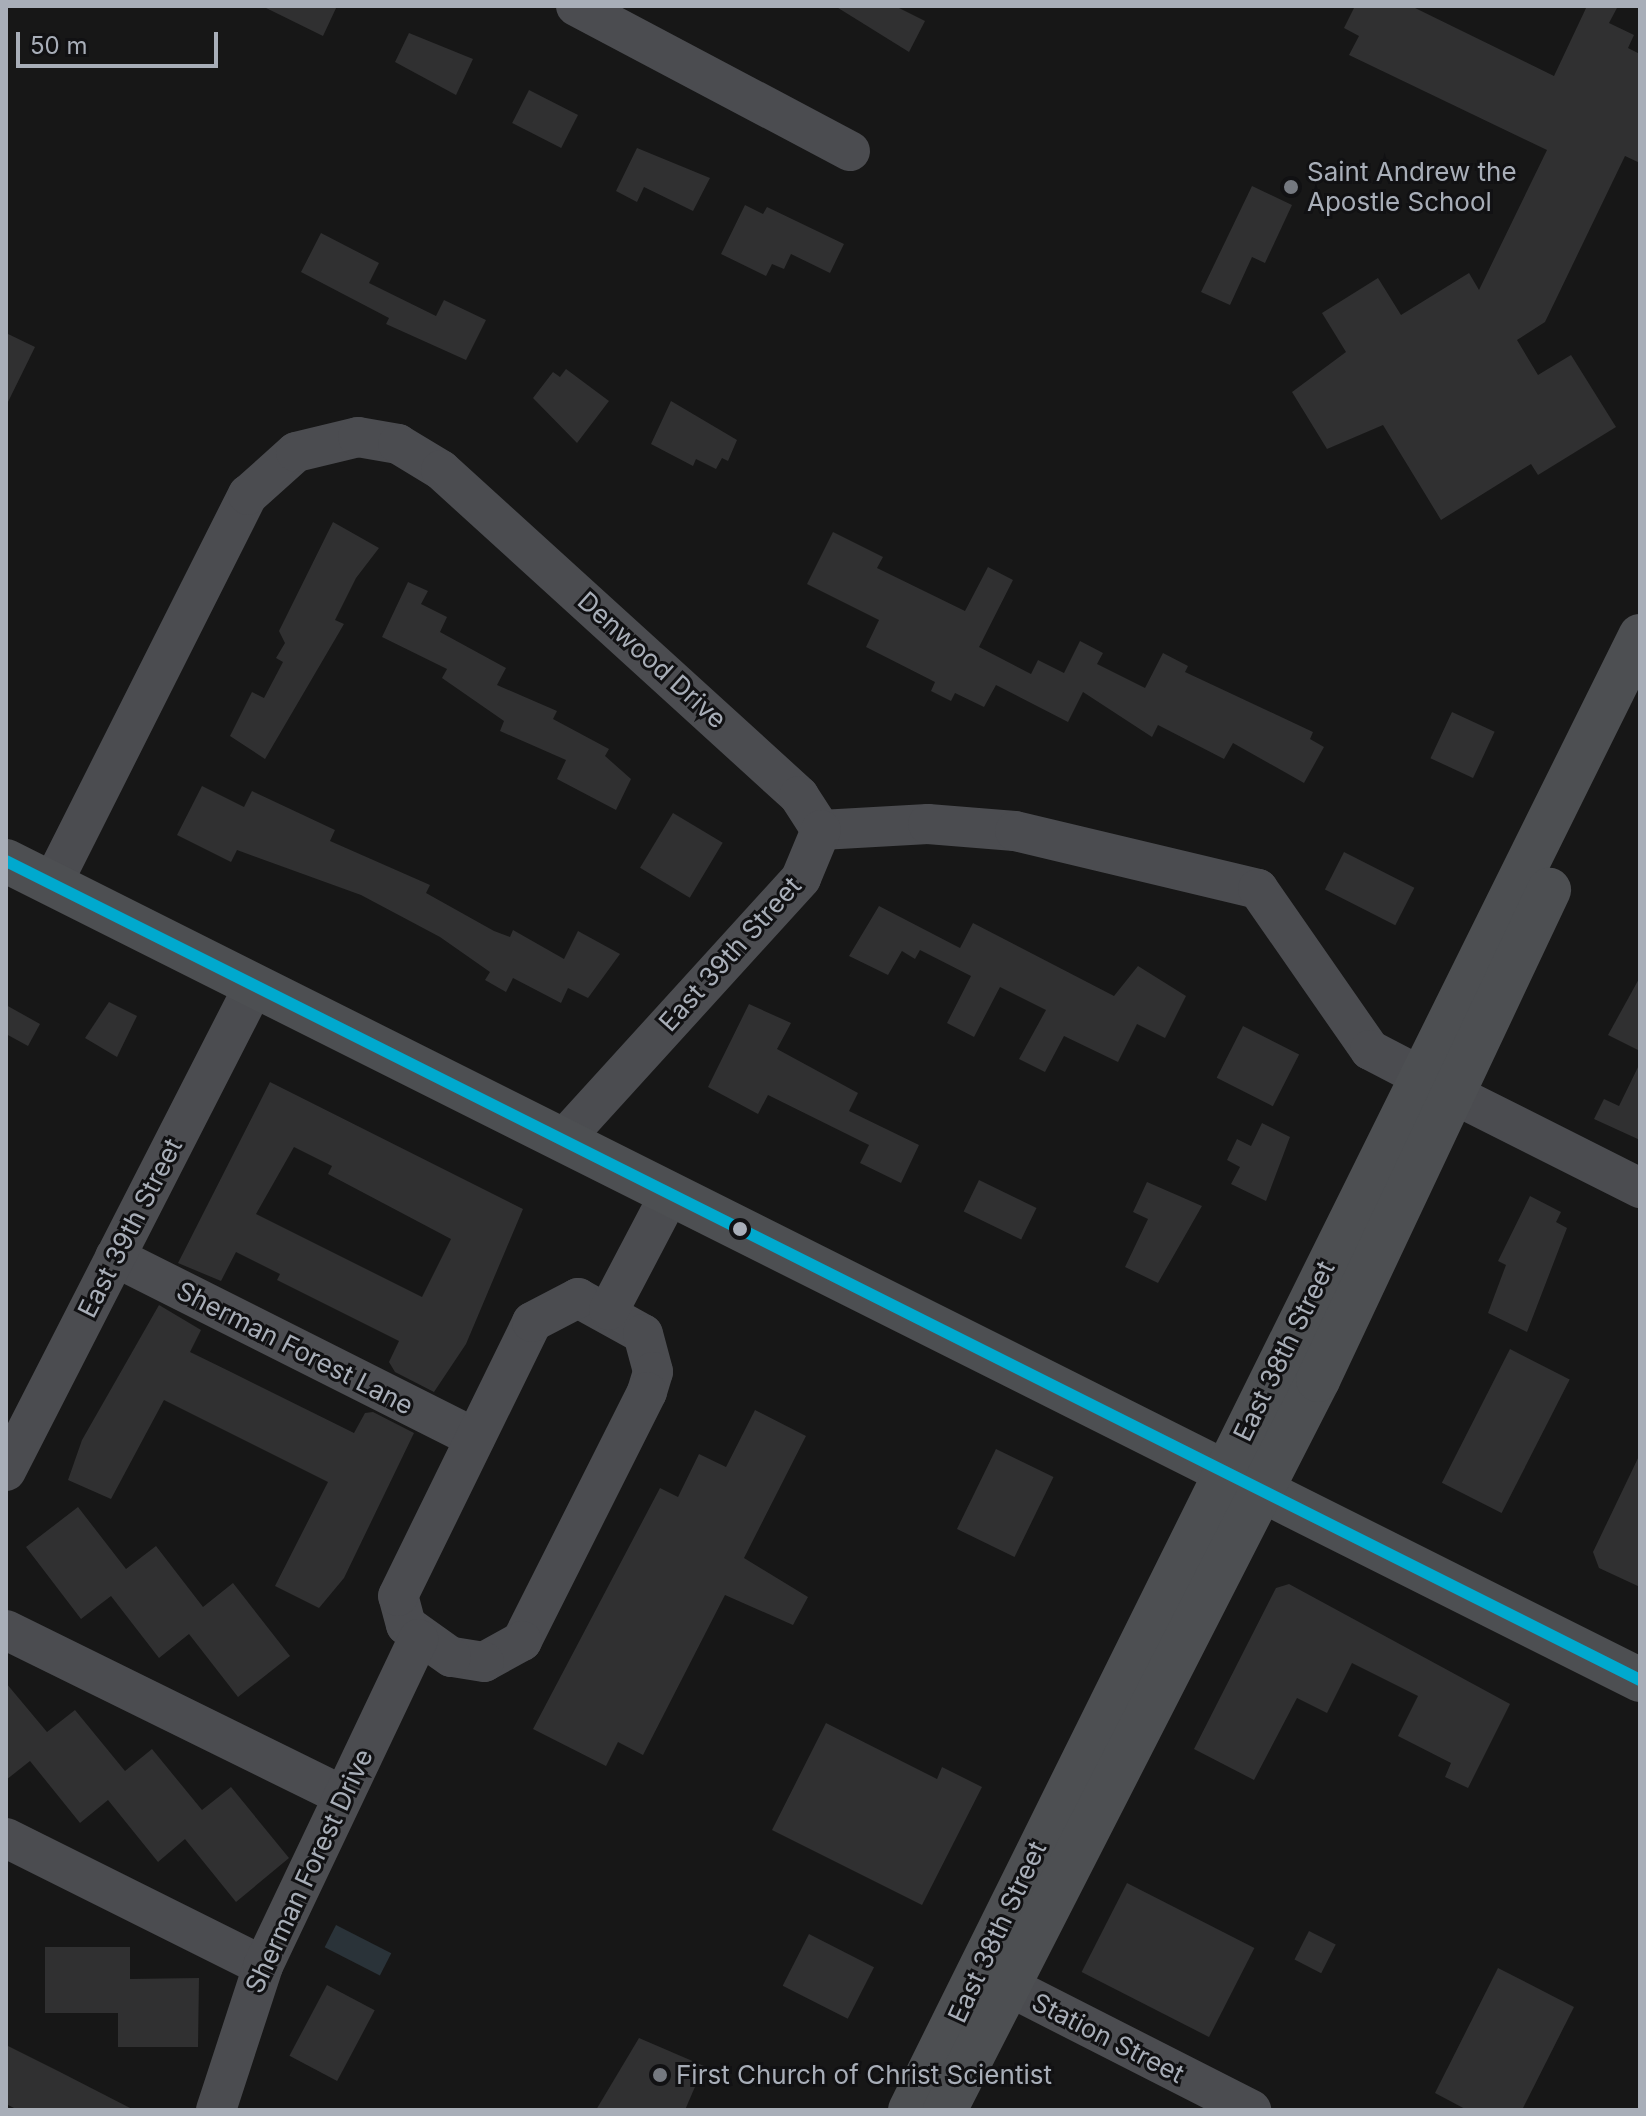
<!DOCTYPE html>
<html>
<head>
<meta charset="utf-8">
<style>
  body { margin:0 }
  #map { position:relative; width:1646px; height:2116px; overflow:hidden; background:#171717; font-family:Inter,sans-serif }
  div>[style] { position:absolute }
  .water>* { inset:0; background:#2a3339; transform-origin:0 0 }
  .building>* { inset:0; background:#303031; transform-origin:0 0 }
  .minor>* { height:40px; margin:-20px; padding:0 20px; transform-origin:20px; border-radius:20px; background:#4b4c50 }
  .major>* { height:44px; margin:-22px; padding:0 22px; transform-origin:22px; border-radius:22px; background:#4d4f52 }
  .bus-1>* { height:12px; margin:-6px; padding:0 6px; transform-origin:6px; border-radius:6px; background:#00a9ce }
  .dots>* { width:22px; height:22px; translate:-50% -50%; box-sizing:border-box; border:4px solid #111113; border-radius:50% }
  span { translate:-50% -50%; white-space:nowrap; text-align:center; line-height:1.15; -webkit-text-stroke:6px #111113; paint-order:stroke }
  .poi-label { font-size:26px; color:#a8aeb8 }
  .left { translate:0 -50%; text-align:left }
  .street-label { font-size:26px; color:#a8aeb8 }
  .frame { position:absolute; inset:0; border:8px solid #a8aeb8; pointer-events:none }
  .scale { position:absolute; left:16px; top:32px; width:202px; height:36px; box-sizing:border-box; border:4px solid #a8aeb8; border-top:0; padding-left:10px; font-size:24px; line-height:28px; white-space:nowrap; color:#a8aeb8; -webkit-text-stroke:6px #111113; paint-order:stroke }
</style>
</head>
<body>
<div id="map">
  <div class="water">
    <div style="left:336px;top:1925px;width:62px;height:25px;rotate:27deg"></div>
  </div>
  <div class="building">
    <div style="clip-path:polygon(262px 6px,337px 6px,323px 36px)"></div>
    <div style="clip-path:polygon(835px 6px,895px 6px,925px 21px,909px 52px)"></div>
    <div style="clip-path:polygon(1355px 6px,1411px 6px,1554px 76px,1587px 6px,1618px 6px,1609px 23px,1634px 35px,1628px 48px,1640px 54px,1640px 163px,1625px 156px,1545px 322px,1517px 340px,1538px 375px,1571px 355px,1616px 427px,1538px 475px,1531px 464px,1441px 520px,1383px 425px,1327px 449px,1292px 392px,1346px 352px,1322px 313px,1378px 278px,1401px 315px,1469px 273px,1479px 290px,1547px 150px,1349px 55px,1359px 36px,1344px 28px)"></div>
    <div style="clip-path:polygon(409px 33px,473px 59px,456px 95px,395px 62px)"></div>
    <div style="left:529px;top:90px;width:55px;height:37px;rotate:27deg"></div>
    <div style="clip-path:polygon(637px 148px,710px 178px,693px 211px,644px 187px,637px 202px,616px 191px)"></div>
    <div style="clip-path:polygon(1252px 186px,1292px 205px,1265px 263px,1252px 257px,1230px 305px,1201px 292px)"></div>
    <div style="clip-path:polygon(745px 205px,763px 214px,767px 207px,844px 244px,830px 273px,791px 254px,784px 269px,772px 264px,766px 276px,721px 254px)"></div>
    <div style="clip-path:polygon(321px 233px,379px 263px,369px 283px,436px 316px,444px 300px,486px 320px,466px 360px,386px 324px,389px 318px,301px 272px)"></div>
    <div style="clip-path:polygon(6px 333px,35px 347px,6px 406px)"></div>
    <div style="clip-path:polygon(566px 369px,609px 401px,577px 443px,533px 398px,553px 372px,560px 377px)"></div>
    <div style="clip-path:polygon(671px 401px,737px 440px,728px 461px,722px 458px,716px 469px,696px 459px,693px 466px,651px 444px)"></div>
    <div style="clip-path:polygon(333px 522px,379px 548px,356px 578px,335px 620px,344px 624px,265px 759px,230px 736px,252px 692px,264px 698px,283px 662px,276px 658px,285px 643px,279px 631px)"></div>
    <div style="clip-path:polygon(833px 532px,883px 557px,877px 568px,965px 611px,988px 567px,1013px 580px,979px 647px,1031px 674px,1038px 660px,1064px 673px,1080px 641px,1103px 653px,1097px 664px,1145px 688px,1163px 653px,1188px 666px,1185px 672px,1313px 732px,1310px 739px,1324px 747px,1304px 783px,1233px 743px,1224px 759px,1158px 725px,1152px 737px,1083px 692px,1068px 722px,996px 685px,984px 707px,955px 693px,951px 701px,931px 691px,935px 682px,866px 647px,879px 620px,807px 584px)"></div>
    <div style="clip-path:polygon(408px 582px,428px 591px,421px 604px,447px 617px,440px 632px,506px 668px,497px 685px,557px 711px,553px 719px,609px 749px,605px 756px,631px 779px,616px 810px,557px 779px,566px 760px,500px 731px,504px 721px,442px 678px,447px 669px,382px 637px)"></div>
    <div style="left:1452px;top:712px;width:47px;height:51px;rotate:25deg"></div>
    <div style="clip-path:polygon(202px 786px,244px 807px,252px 791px,335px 830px,330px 841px,430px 885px,426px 893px,494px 931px,510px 937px,513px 930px,564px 959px,578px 931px,620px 954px,588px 998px,568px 988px,561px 1003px,513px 978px,506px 992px,485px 980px,490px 972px,440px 937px,361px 895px,237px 850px,231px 862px,177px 835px)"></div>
    <div style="left:673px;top:813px;width:58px;height:64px;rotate:31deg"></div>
    <div style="left:1344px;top:852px;width:79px;height:42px;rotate:27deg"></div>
    <div style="clip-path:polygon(879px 906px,960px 948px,973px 923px,1114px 996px,1138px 966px,1186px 996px,1165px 1038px,1137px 1024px,1118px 1062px,1064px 1036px,1045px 1072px,1019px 1059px,1046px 1010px,1000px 987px,974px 1037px,947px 1023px,971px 976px,920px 950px,915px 959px,902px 951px,888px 975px,849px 956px)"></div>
    <div style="clip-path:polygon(1640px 977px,1640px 1051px,1608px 1035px)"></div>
    <div style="clip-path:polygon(109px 1002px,137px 1016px,117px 1057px,85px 1038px)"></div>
    <div style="clip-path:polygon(749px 1004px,791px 1023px,777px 1049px,858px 1093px,849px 1111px,919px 1145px,901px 1183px,860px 1163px,869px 1145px,768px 1095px,758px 1114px,708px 1087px)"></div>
    <div style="clip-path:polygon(6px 1005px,40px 1024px,28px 1046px,6px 1034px)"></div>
    <div style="left:1243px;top:1026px;width:63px;height:58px;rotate:27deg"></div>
    <div style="clip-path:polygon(1640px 1063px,1640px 1140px,1594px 1119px,1604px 1099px,1619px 1106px)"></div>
    <div style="clip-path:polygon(evenodd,270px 1082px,523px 1209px,466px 1344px,434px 1392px,395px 1372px,389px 1362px,399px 1341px,277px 1280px,280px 1274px,236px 1252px,221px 1281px,178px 1263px,270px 1082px,294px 1147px,332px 1166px,328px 1174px,451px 1239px,422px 1297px,256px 1214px,294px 1147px)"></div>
    <div style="clip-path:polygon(1262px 1123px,1290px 1137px,1266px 1201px,1231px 1184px,1240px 1167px,1227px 1160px,1237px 1139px,1251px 1146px)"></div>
    <div style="left:979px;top:1180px;width:64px;height:35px;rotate:26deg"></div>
    <div style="clip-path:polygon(1147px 1182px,1202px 1206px,1158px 1283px,1125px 1267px,1148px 1219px,1133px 1212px)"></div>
    <div style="clip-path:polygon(1530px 1196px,1561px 1212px,1556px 1222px,1567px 1228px,1527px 1332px,1488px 1313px,1506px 1265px,1498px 1261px)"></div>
    <div style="clip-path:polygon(159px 1305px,201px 1330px,190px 1352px,231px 1372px,354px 1433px,365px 1413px,373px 1412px,414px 1433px,344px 1578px,319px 1608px,275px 1586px,328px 1482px,164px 1400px,111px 1499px,68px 1480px,82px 1440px)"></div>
    <div style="left:1510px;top:1349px;width:67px;height:150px;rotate:27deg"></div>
    <div style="clip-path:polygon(755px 1410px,806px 1436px,744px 1558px,808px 1597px,793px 1625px,725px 1595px,643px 1755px,618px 1742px,606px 1766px,533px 1729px,660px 1488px,678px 1497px,699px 1454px,726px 1467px)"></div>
    <div style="left:996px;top:1449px;width:64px;height:89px;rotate:26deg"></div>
    <div style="clip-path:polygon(1640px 1454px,1640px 1587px,1599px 1568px,1593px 1552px)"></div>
    <div style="clip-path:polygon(78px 1507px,126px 1569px,156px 1546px,203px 1607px,233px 1583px,290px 1656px,238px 1697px,189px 1634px,159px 1658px,111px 1596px,81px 1619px,26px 1547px)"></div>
    <div style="clip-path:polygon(1289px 1584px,1510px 1704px,1468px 1788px,1445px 1777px,1451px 1763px,1398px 1736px,1418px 1696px,1352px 1663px,1327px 1713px,1297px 1698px,1254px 1780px,1194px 1749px,1276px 1588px)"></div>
    <div style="clip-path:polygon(6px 1683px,47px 1732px,75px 1710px,125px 1771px,152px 1749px,202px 1810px,231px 1787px,289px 1858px,236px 1902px,185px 1839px,158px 1862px,108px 1800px,80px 1823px,30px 1761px,6px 1780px)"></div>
    <div style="clip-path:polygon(826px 1723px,937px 1779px,942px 1767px,982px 1787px,922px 1905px,772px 1830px)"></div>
    <div style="left:1127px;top:1883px;width:143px;height:100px;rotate:27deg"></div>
    <div style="left:1309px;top:1931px;width:30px;height:32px;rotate:27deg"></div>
    <div style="left:809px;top:1934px;width:73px;height:58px;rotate:27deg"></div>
    <div style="clip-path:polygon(45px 1947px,130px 1947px,130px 1979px,199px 1978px,198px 2047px,118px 2047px,118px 2013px,45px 2013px)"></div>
    <div style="clip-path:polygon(1498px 1968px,1574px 2007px,1522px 2110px,1467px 2110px,1435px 2093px)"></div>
    <div style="left:327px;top:1985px;width:54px;height:80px;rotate:28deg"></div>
    <div style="clip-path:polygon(639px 2038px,704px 2066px,685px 2110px,596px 2110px)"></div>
    <div style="clip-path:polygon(6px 2045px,60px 2072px,134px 2110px,18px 2110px,6px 2104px)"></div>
  </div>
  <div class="minor">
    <div style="left:576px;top:6px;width:310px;rotate:27.9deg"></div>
    <div style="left:821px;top:830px;width:107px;rotate:-3.2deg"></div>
    <div style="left:928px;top:824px;width:87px;rotate:4.6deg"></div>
    <div style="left:1015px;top:831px;width:250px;rotate:13.4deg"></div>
    <div style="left:1258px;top:889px;width:196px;rotate:55.2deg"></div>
    <div style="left:1370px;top:1050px;width:59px;rotate:27.4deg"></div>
    <div style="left:52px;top:884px;width:436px;rotate:-63.3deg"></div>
    <div style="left:248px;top:495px;width:64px;rotate:-41.9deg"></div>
    <div style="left:296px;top:452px;width:64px;rotate:-13.6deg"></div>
    <div style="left:358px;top:437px;width:41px;rotate:9.9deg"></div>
    <div style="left:398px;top:444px;width:50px;rotate:31.2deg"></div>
    <div style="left:441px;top:470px;width:484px;rotate:42.3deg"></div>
    <div style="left:799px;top:796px;width:40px;rotate:57.1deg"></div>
    <div style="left:1451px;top:1093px;width:212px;rotate:26.7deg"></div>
    <div style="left:562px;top:1141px;width:355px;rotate:-47.7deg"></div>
    <div style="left:801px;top:878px;width:52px;rotate:-67.4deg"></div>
    <div style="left:115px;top:1257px;width:403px;rotate:26.7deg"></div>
    <div style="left:578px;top:1298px;width:74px;rotate:29deg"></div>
    <div style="left:643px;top:1334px;width:39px;rotate:75deg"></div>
    <div style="left:653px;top:1372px;width:21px;rotate:107deg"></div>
    <div style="left:647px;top:1392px;width:279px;rotate:116.7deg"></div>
    <div style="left:522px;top:1641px;width:43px;rotate:151.1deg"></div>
    <div style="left:484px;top:1662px;width:33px;rotate:-171deg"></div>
    <div style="left:451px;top:1657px;width:55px;rotate:-144.6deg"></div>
    <div style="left:406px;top:1625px;width:30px;rotate:-105deg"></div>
    <div style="left:398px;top:1596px;width:305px;rotate:-63.9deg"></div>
    <div style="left:532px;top:1322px;width:52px;rotate:-27.6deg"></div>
    <div style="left:609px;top:1310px;width:131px;rotate:-62.3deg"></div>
    <div style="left:6px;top:1471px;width:545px;rotate:-62.92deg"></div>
    <div style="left:6px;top:1630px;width:374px;rotate:26.2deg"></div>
    <div style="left:6px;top:1838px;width:287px;rotate:26.5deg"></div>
    <div style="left:1008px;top:1986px;width:273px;rotate:27deg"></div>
    <div style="left:216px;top:2110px;width:151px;rotate:-71.9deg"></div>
    <div style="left:263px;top:1966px;width:362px;rotate:-64.6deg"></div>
  </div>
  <div class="major">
    <div style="left:6px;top:861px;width:1828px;rotate:26.62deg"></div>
    <div style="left:910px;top:2110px;width:1645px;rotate:-63.65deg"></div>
    <div style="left:945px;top:2110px;width:820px;rotate:-62.93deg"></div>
    <div style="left:1318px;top:1380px;width:542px;rotate:-64.76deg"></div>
  </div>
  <div class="bus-1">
    <div style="left:6px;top:861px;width:1828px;rotate:26.62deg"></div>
  </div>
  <div class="dots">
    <div style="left:1291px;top:187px;background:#757980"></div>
    <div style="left:740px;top:1229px;background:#a8aeb8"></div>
    <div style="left:660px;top:2075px;background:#757980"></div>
  </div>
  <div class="poi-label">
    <span class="left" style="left:1307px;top:187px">Saint Andrew the<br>Apostle School</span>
    <span class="left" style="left:676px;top:2075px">First Church of Christ Scientist</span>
  </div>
  <div class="street-label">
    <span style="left:652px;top:660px;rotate:42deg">Denwood Drive</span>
    <span style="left:730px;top:954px;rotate:-48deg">East 39th Street</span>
    <span style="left:130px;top:1228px;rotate:-63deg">East 39th Street</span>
    <span style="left:295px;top:1348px;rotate:27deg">Sherman Forest Lane</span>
    <span style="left:1284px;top:1351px;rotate:-64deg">East 38th Street</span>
    <span style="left:309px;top:1871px;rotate:-65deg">Sherman Forest Drive</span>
    <span style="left:997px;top:1932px;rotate:-65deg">East 38th Street</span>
    <span style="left:1108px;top:2038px;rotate:27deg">Station Street</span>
  </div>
  <div class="frame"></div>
  <div class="scale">50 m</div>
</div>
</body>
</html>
